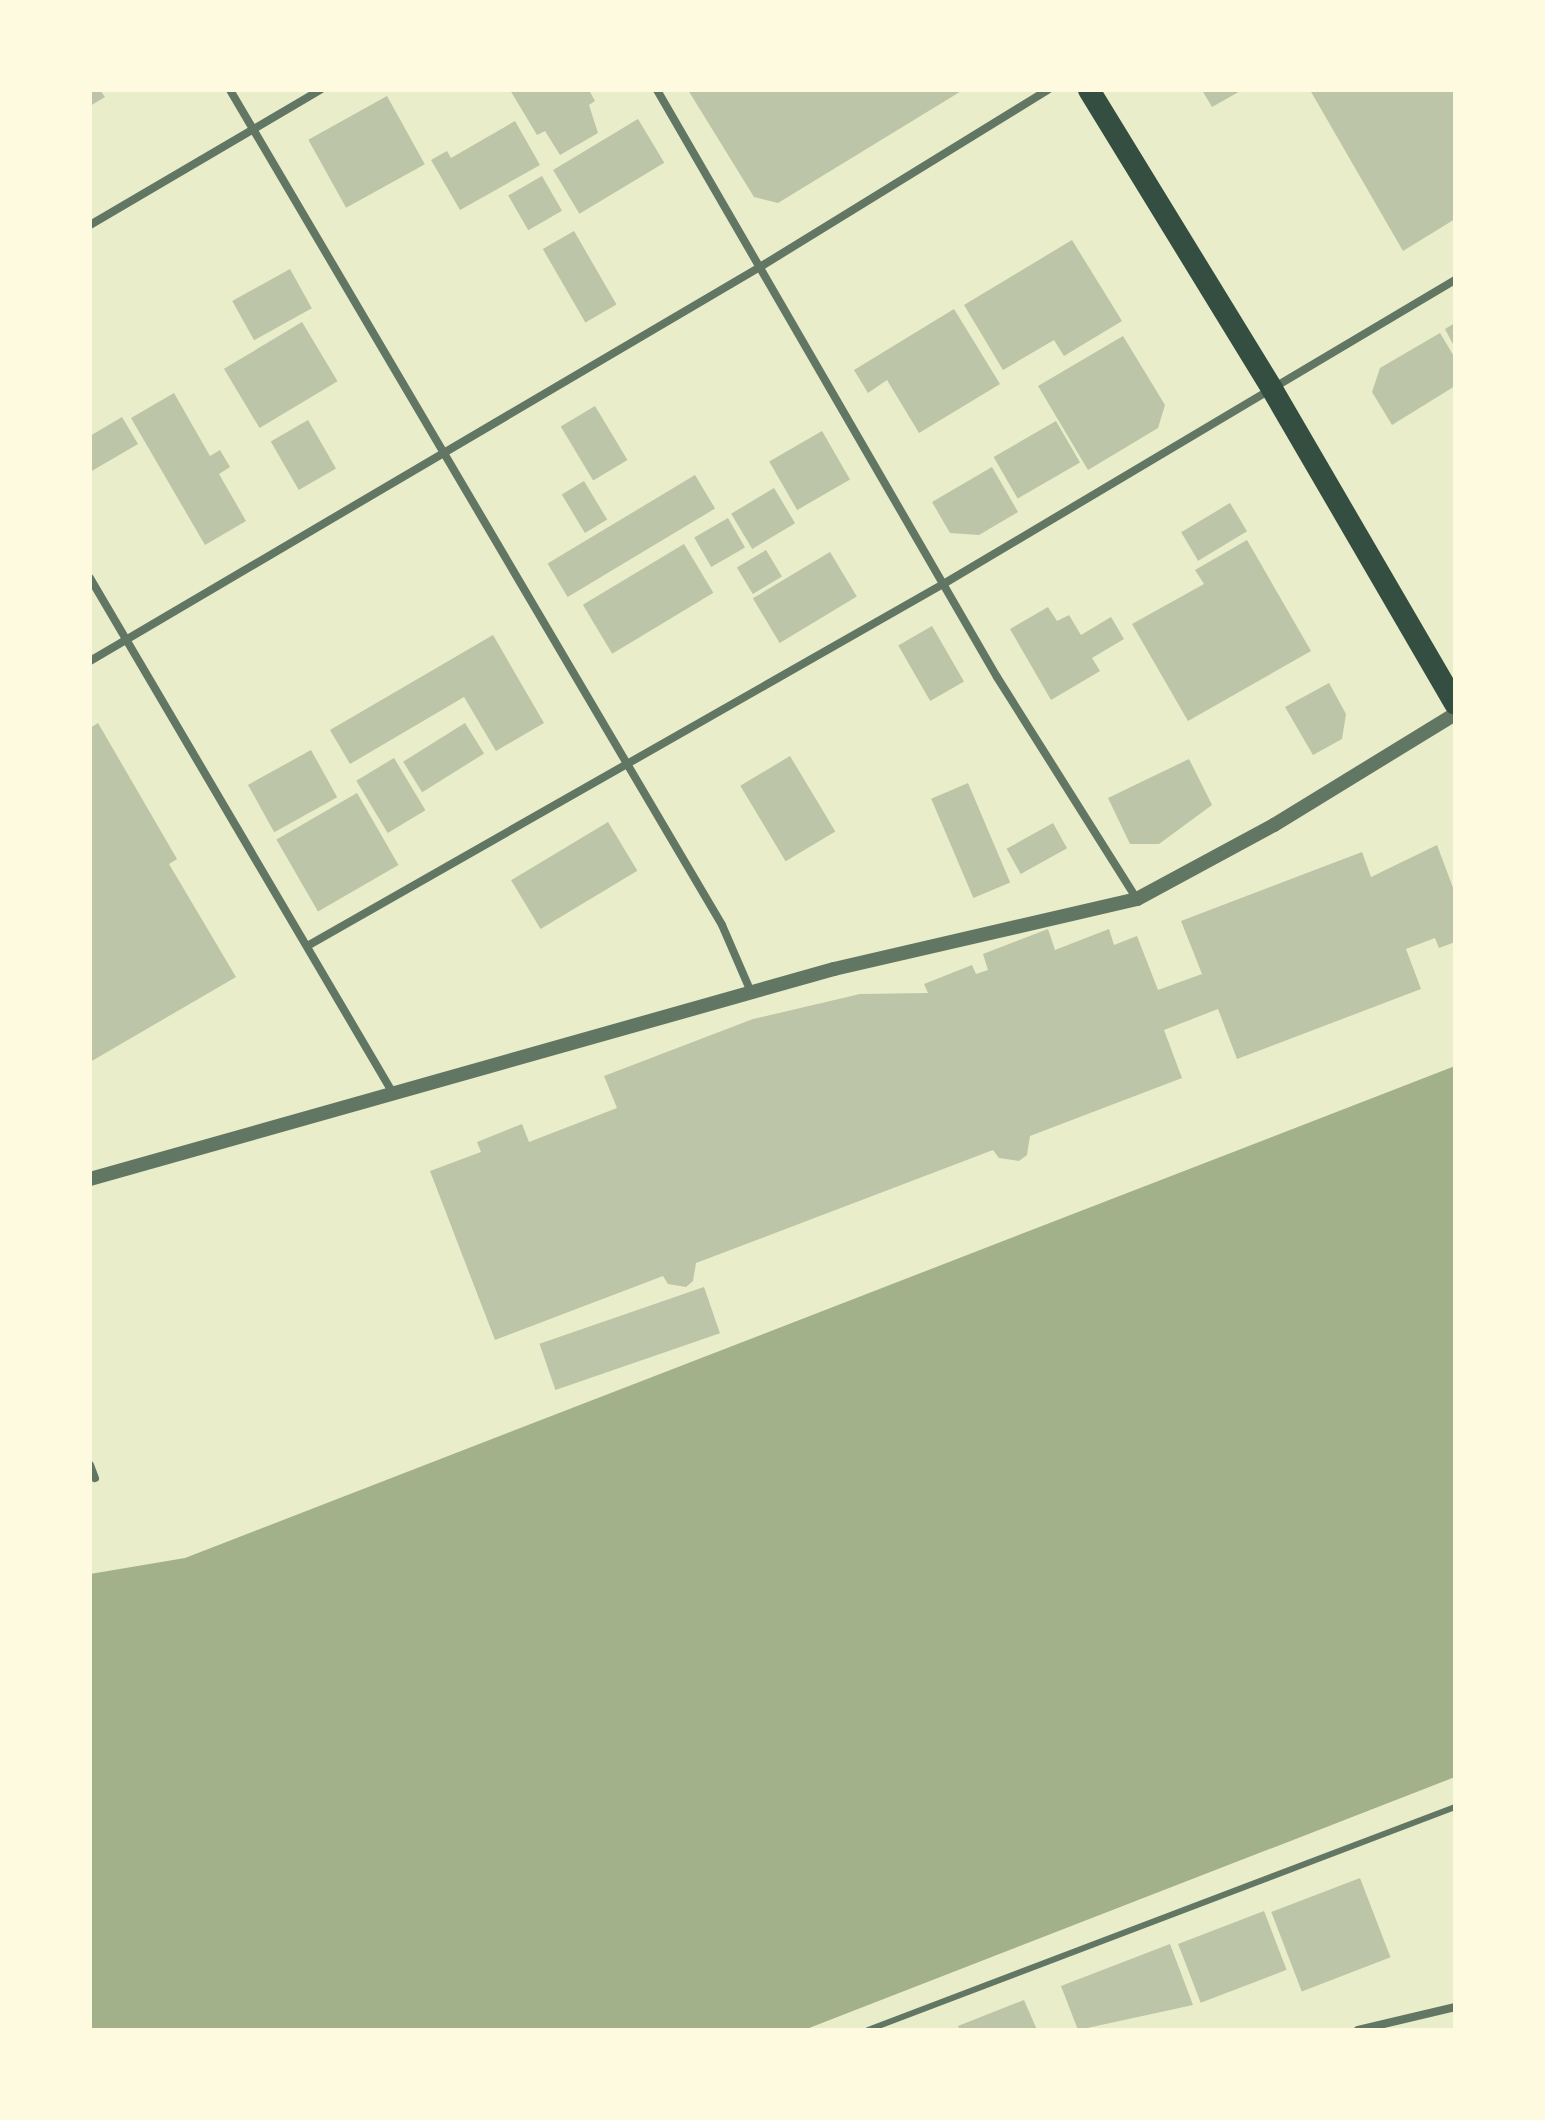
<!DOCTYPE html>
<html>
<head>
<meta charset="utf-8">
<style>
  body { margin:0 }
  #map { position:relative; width:1545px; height:2120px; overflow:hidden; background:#e9edc9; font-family:"Source Sans 3",sans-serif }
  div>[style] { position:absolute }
  .water>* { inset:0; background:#a3b18a }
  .building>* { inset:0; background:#bcc5a7; transform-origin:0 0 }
  .service>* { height:6px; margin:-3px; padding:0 3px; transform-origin:3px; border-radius:3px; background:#617663 }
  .minor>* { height:8px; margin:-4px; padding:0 4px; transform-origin:4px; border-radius:4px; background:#617663 }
  .tertiary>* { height:14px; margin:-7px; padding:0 7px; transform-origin:7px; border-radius:7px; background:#617663 }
  .trunk>* { height:22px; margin:-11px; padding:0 11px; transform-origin:11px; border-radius:11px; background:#344e41 }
  span { translate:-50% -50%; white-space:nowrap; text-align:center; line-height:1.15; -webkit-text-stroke:8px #fefae0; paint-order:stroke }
  .frame { position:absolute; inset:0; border:92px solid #fefae0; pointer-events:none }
</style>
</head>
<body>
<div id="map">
  <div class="water">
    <div style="clip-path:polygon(1455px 1066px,1455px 1777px,804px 2030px,90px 2030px,90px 1574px,185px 1558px)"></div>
  </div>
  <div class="building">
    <div style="clip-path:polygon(90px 90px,100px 90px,105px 97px,90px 106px)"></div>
    <div style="clip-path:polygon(510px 90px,589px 90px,595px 101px,589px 105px,598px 133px,560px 155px,545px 131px,537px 135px)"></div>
    <div style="clip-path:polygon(688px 90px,963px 90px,778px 203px,754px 197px)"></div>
    <div style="clip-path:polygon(1202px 90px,1242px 90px,1212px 107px)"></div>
    <div style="clip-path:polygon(1310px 90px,1453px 90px,1455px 219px,1403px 251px)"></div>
    <div style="left:387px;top:96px;width:78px;height:90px;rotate:61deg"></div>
    <div style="left:638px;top:119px;width:51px;height:99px;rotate:59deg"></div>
    <div style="clip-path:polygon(515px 121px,540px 165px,460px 210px,431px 160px,447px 151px,451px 158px)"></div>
    <div style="left:542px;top:176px;width:40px;height:39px;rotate:60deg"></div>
    <div style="left:574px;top:231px;width:85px;height:36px;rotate:60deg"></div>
    <div style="clip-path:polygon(1072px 240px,1122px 321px,1064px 356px,1054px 340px,1003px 370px,964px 305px)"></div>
    <div style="left:290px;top:269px;width:45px;height:66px;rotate:61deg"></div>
    <div style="clip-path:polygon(954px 309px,1000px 384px,919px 433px,887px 380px,868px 393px,854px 370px)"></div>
    <div style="left:302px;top:322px;width:69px;height:91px;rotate:59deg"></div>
    <div style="clip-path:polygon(1455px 323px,1455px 348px,1445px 329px)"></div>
    <div style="clip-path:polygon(1440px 333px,1455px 358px,1455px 386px,1392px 425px,1372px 392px,1380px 368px)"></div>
    <div style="clip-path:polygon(1123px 336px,1165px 405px,1158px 428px,1088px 470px,1038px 386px)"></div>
    <div style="clip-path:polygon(174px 393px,210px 456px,220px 450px,230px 467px,219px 474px,246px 521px,205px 545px,131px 418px)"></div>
    <div style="left:595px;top:406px;width:63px;height:40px;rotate:59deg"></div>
    <div style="clip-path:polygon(122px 417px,138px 444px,90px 472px,90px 436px)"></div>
    <div style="left:308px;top:420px;width:56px;height:43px;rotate:60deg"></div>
    <div style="left:1056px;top:421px;width:48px;height:72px;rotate:60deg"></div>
    <div style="left:822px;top:431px;width:56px;height:61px;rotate:60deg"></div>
    <div style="clip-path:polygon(992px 467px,1018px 512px,979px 535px,950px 533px,932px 502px)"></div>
    <div style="left:695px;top:475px;width:39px;height:172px;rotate:59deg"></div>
    <div style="left:584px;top:481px;width:45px;height:26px;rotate:59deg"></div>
    <div style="left:774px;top:488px;width:41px;height:50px;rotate:59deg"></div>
    <div style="left:1230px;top:503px;width:33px;height:57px;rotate:59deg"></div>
    <div style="left:728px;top:518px;width:34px;height:39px;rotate:60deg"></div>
    <div style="clip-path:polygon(1247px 540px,1311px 651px,1188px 721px,1132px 624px,1204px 584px,1195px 570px)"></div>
    <div style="left:684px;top:544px;width:57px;height:118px;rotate:59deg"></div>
    <div style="left:766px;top:550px;width:31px;height:34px;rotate:59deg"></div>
    <div style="left:830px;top:552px;width:52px;height:90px;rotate:59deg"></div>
    <div style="clip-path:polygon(1048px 607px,1057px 621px,1069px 615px,1081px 635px,1111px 617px,1124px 639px,1092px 658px,1100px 671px,1051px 700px,1010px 629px)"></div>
    <div style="left:932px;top:626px;width:64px;height:39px;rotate:60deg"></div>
    <div style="clip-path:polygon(493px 635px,544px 723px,496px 751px,464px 697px,350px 764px,330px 730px)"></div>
    <div style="clip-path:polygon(1329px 683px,1346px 714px,1342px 739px,1313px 755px,1285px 707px)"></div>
    <div style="clip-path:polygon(98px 723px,177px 859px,169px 864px,236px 977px,90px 1062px,90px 728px)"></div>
    <div style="left:465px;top:723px;width:36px;height:73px;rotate:58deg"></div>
    <div style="left:311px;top:750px;width:54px;height:72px;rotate:61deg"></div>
    <div style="left:790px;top:756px;width:88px;height:58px;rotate:59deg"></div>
    <div style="left:394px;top:758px;width:61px;height:44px;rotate:59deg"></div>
    <div style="clip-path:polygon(1189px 759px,1212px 805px,1159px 844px,1130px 844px,1108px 798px)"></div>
    <div style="left:968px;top:783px;width:108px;height:40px;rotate:67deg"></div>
    <div style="left:357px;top:793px;width:83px;height:93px;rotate:60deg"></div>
    <div style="left:608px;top:822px;width:57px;height:113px;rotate:59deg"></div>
    <div style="left:1053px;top:823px;width:29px;height:53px;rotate:61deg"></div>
    <div style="clip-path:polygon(1437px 845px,1455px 893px,1455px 942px,1439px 948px,1435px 938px,1406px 949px,1421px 989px,1237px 1059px,1218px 1009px,1164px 1030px,1182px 1078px,1030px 1136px,1027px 1155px,1019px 1161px,999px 1158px,993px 1150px,696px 1263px,693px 1281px,686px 1287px,668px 1284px,663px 1276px,495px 1340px,430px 1171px,481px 1152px,477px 1142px,522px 1124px,529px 1142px,617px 1108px,604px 1076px,753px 1019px,860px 994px,928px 993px,924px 984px,972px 965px,976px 974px,988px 970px,983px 954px,1048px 929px,1055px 950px,1109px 929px,1114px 945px,1137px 936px,1158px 990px,1202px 974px,1181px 921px,1362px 852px,1371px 877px)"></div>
    <div style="left:704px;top:1287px;width:49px;height:174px;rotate:71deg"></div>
    <div style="left:1360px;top:1878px;width:85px;height:95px;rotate:69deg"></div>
    <div style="left:1264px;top:1911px;width:63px;height:92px;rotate:69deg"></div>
    <div style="clip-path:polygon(1170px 1944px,1193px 2005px,1078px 2030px,1061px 1986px)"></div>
    <div style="clip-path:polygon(1024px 2000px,1037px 2030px,960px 2030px,958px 2026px)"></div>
  </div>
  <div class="service">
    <div style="left:868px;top:2030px;width:628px;rotate:-20.8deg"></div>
  </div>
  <div class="minor">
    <div style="left:230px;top:90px;width:969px;rotate:59.49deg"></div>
    <div style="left:722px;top:925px;width:73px;rotate:66.6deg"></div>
    <div style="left:657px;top:90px;width:678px;rotate:59.92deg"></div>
    <div style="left:997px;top:677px;width:262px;rotate:57.8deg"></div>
    <div style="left:90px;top:225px;width:267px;rotate:-30.4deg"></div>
    <div style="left:90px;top:578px;width:600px;rotate:59.54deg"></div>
    <div style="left:90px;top:661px;width:777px;rotate:-30.46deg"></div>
    <div style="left:760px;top:267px;width:338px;rotate:-31.6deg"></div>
    <div style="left:309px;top:945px;width:732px;rotate:-29.65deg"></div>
    <div style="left:945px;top:583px;width:593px;rotate:-30.72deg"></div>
    <div style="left:90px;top:1465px;width:14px;rotate:69deg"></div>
    <div style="left:1358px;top:2030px;width:100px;rotate:-13.3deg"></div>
  </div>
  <div class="tertiary">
    <div style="left:90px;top:1179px;width:773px;rotate:-15.76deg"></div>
    <div style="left:834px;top:969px;width:311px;rotate:-13deg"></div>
    <div style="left:1137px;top:899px;width:156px;rotate:-28.4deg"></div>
    <div style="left:1274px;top:825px;width:212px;rotate:-31.5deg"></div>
  </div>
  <div class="trunk">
    <div style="left:1089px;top:90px;width:351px;rotate:58.5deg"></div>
    <div style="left:1272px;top:389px;width:364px;rotate:59.8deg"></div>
  </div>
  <div class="frame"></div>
</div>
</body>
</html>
